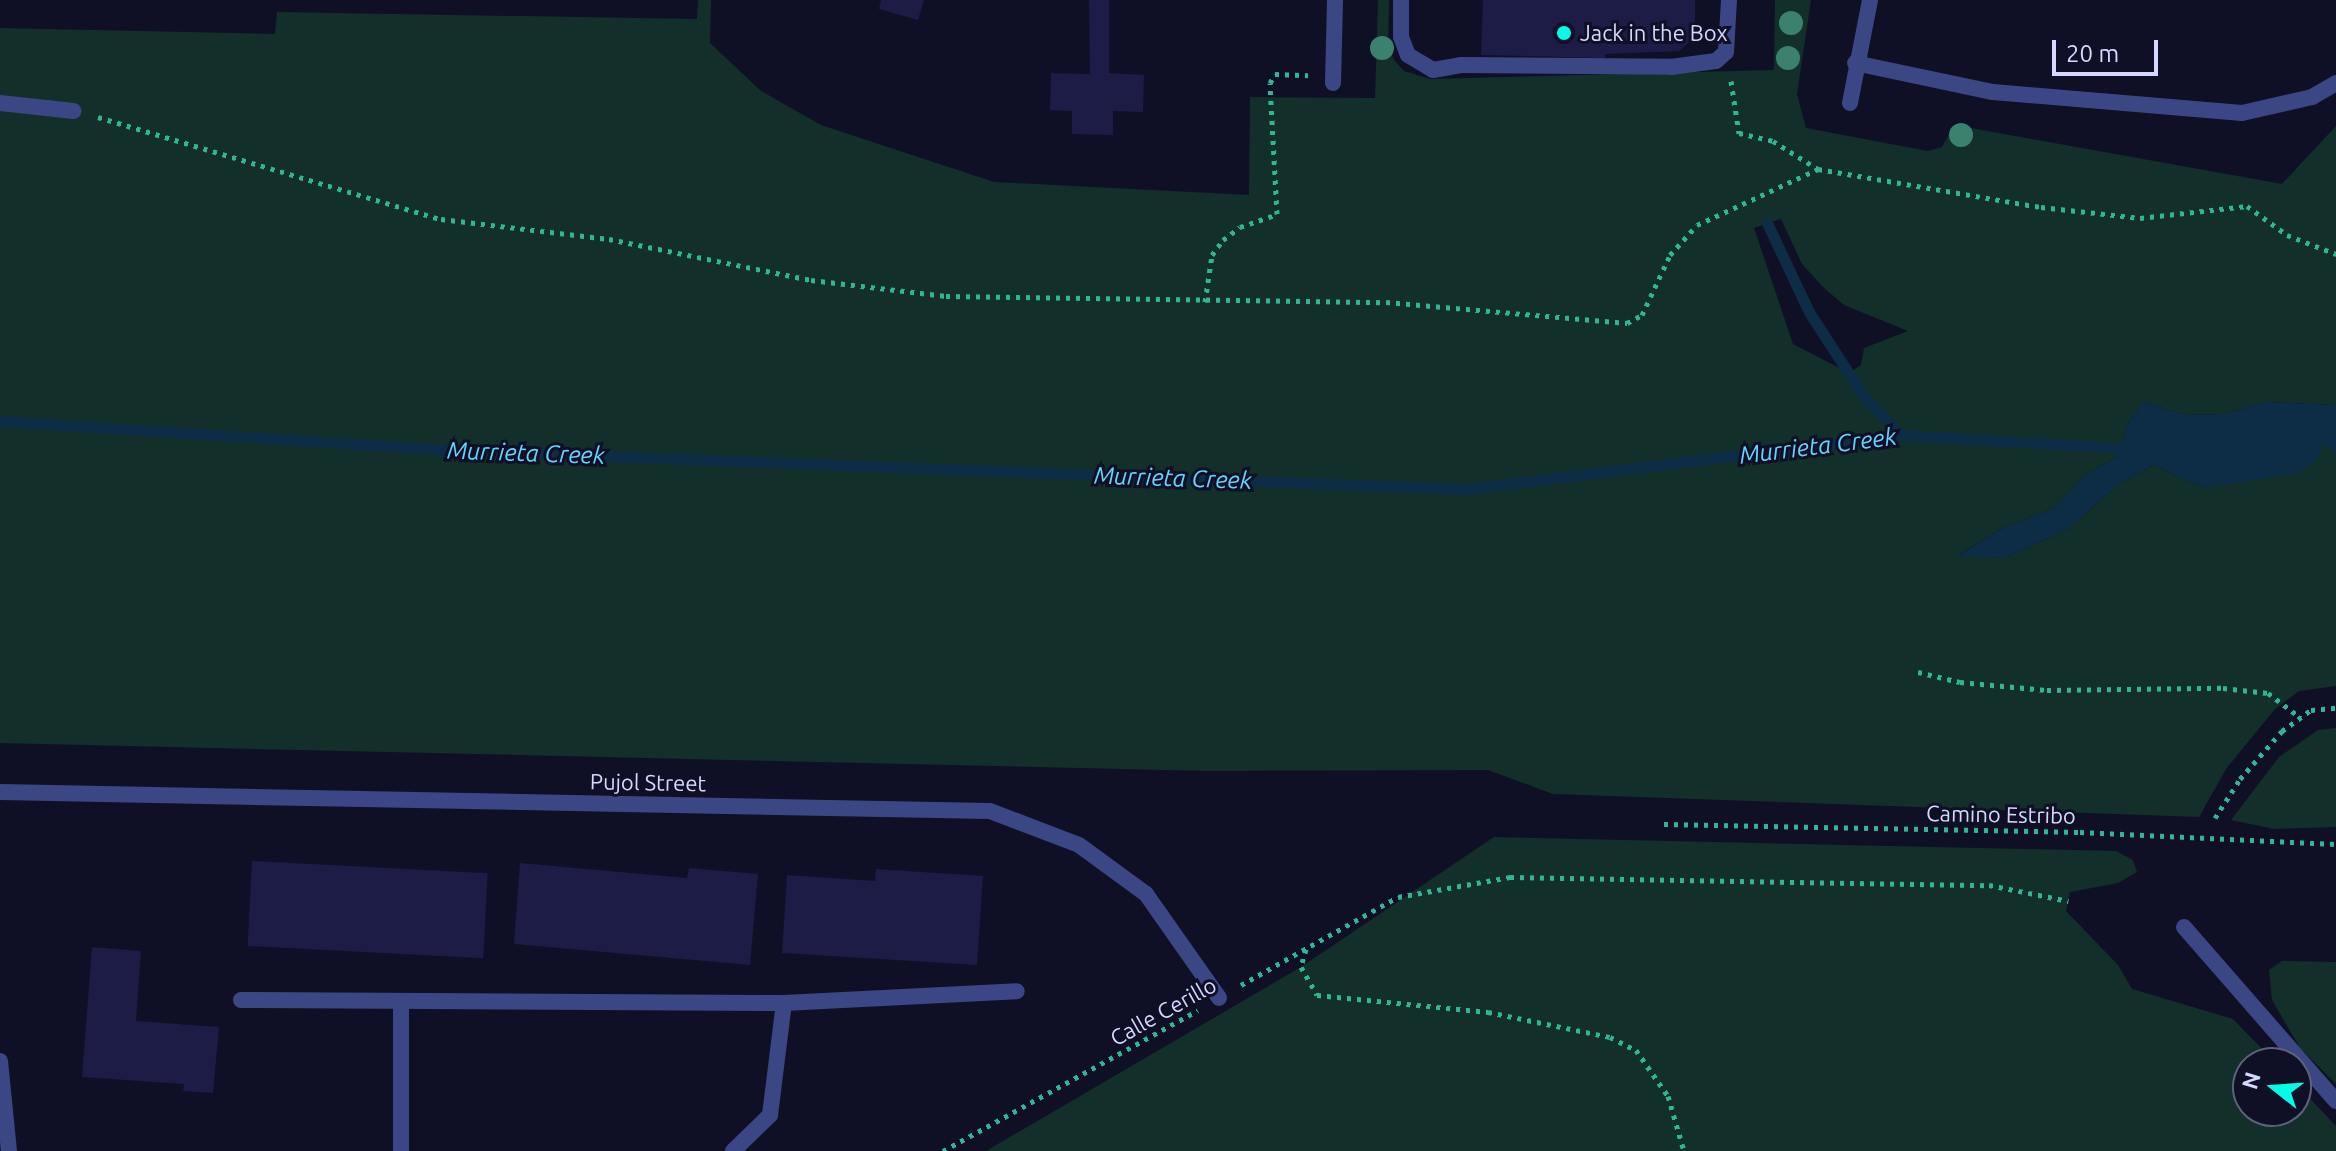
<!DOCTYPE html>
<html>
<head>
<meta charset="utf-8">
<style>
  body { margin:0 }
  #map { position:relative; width:2336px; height:1151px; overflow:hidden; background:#0f1026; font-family:Ubuntu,sans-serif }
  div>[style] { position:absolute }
  .green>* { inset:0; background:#123029 }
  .water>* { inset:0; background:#0d2d47 }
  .stream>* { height:11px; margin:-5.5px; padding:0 5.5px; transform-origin:5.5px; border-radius:5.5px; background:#0d2d47 }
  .building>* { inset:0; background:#1c1c46; transform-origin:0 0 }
  .path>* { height:5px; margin-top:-2.5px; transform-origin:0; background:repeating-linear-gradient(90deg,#31b695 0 4px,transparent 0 10px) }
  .lane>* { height:16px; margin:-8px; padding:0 8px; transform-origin:8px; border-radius:8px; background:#3b4684 }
  .street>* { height:16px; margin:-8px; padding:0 8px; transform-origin:8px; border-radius:8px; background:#3b4684 }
  .trees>* { width:24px; height:24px; margin:-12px; border-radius:50%; background:#3c816e }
  .dots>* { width:22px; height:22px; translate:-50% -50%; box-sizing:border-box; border:4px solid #0f1026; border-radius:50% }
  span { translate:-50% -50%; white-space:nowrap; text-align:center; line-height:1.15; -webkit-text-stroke:6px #0f1026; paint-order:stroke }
  .poi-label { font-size:22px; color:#d5d8fe }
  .left { translate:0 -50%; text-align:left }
  .street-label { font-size:22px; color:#d5d8fe }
  .water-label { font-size:24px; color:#64d3fd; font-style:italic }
  .north { position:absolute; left:2232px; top:1047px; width:80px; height:80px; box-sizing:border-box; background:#0f1026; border:2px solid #5e607c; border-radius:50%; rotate:287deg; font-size:22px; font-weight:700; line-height:32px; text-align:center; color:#d5d8fe }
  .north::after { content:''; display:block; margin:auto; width:28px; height:36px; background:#04fce6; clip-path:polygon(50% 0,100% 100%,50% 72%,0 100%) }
  .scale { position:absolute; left:2052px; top:40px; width:106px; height:36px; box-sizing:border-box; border:4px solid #d5d8fe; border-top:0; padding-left:10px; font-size:24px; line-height:28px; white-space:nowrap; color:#d5d8fe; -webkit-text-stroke:6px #0f1026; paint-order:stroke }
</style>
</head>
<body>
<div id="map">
  <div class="green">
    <div style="clip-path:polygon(evenodd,698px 0,711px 0,710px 43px,761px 91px,821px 125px,994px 182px,1249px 195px,1250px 97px,1375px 98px,1378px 0,1389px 0,1388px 45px,1394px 60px,1404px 71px,1430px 79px,1774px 70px,1775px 0,1811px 0,1797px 94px,1806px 128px,1928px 151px,1942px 147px,1954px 125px,2282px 184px,2336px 126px,2336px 405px,2265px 402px,2224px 414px,2186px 415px,2143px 402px,2127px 426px,2117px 457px,2085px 475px,2054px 508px,2001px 529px,1959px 555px,2005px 558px,2068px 529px,2119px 484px,2153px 465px,2204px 488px,2324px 443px,2336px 453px,2336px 686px,2299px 691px,2275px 709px,2226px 769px,2199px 817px,1553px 794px,1488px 770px,1207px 771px,0 743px,0 28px,275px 34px,277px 12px,697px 19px,698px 0,1781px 219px,1802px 264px,1824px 288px,1844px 305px,1908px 331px,1864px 348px,1861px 365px,1849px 373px,1793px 344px,1754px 228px,1781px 219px)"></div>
    <div style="clip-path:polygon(2336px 728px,2336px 827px,2274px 829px,2231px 820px,2279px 757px,2318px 730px)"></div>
    <div style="clip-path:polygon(1494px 837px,2116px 851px,2133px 860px,2137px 872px,2118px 883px,2070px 892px,2066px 911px,2118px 965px,2132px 989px,2233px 1019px,2276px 1063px,2248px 1063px,2248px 1111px,2296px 1111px,2296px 1084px,2336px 1126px,2336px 1151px,986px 1151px,1301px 967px)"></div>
    <div style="clip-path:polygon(2282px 961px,2336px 962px,2336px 1084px,2300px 1048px,2272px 1000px,2269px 970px)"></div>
  </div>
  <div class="water">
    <div style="clip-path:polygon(2143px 402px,2186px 415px,2224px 414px,2265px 402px,2336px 405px,2336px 453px,2324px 444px,2317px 460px,2298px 473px,2204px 488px,2153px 465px,2119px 484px,2068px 529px,2005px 558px,1958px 556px,2001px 529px,2054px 508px,2085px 475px,2117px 457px,2127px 426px)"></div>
  </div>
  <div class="stream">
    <div style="left:1767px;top:223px;width:98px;rotate:64.7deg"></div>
    <div style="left:1809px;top:312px;width:101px;rotate:57.1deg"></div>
    <div style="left:1864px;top:397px;width:53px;rotate:45.8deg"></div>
    <div style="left:0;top:421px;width:450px;rotate:3.7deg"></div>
    <div style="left:449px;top:450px;width:1018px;rotate:2.2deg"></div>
    <div style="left:1466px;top:489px;width:438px;rotate:-7.1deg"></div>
    <div style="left:1901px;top:435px;width:233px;rotate:3.4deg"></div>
  </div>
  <div class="building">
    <div style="clip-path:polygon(881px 0,924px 0,918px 20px,879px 9px)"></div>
    <div style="clip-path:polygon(1089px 0,1109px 0,1109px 73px,1144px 75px,1143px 112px,1113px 111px,1113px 135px,1072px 134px,1072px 111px,1050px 110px,1051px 73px,1090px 74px)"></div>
    <div style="clip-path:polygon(1483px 0,1695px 0,1695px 37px,1679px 51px,1605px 54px,1605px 58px,1481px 55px)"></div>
    <div style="left:252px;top:861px;width:236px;height:85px;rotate:3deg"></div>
    <div style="clip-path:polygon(520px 863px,687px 878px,689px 868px,758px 874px,750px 965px,514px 944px)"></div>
    <div style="clip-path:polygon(876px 869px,983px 876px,977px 965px,782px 953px,787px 875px,875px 881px)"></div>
    <div style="clip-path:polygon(92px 947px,141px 951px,136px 1021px,219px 1027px,213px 1093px,183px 1091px,184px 1084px,82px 1077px)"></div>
  </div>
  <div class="path">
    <div style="left:1731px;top:81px;width:53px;rotate:81.3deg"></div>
    <div style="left:1739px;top:133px;width:35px;rotate:13deg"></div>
    <div style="left:1773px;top:141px;width:53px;rotate:31.9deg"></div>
    <div style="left:1818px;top:169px;width:226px;rotate:9.7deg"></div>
    <div style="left:2041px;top:207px;width:100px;rotate:6.3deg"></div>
    <div style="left:2140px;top:218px;width:108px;rotate:-6.4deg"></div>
    <div style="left:2247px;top:206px;width:49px;rotate:35.9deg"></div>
    <div style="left:2287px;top:235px;width:53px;rotate:21.2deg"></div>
    <div style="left:98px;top:117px;width:358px;rotate:16.6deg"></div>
    <div style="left:441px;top:219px;width:169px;rotate:6.8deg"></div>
    <div style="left:609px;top:239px;width:206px;rotate:11.5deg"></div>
    <div style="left:811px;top:280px;width:136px;rotate:6.8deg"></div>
    <div style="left:946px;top:296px;width:440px;rotate:0.8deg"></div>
    <div style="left:1386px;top:302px;width:242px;rotate:5deg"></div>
    <div style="left:1627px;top:323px;width:17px;rotate:-28deg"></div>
    <div style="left:1642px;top:315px;width:66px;rotate:-65deg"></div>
    <div style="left:1670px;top:255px;width:40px;rotate:-48deg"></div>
    <div style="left:1697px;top:225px;width:133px;rotate:-24.8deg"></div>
    <div style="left:1205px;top:302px;width:48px;rotate:-81.5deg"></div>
    <div style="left:1212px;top:255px;width:19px;rotate:-54deg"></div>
    <div style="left:1223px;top:240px;width:21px;rotate:-37deg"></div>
    <div style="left:1240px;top:227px;width:39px;rotate:-19deg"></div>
    <div style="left:1277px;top:214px;width:131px;rotate:-93.1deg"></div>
    <div style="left:1270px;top:83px;width:10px;rotate:-61deg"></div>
    <div style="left:1275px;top:74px;width:33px;rotate:2deg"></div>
    <div style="left:1918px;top:672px;width:43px;rotate:13.4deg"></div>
    <div style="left:1960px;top:682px;width:87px;rotate:5.3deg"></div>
    <div style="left:2047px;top:690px;width:176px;rotate:-0.7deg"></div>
    <div style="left:2223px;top:688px;width:45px;rotate:6.3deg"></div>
    <div style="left:2268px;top:693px;width:41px;rotate:37.1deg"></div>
    <div style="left:2215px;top:818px;width:46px;rotate:-57.3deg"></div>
    <div style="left:2240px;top:779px;width:64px;rotate:-48.8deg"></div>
    <div style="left:2282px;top:731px;width:36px;rotate:-36deg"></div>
    <div style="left:2311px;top:710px;width:25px;rotate:-5deg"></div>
    <div style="left:1664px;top:824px;width:416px;rotate:1.1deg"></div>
    <div style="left:2080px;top:832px;width:256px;rotate:2.7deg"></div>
    <div style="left:1306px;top:949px;width:19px;rotate:106deg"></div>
    <div style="left:1301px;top:967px;width:32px;rotate:60deg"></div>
    <div style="left:1317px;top:995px;width:172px;rotate:5.7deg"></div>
    <div style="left:1488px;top:1012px;width:125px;rotate:11.6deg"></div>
    <div style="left:1610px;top:1037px;width:29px;rotate:27deg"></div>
    <div style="left:1636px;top:1050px;width:56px;rotate:55.2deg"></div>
    <div style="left:1668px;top:1096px;width:57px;rotate:73.8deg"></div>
    <div style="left:1241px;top:985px;width:180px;rotate:-29.3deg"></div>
    <div style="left:1398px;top:897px;width:114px;rotate:-10.1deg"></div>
    <div style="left:1510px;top:877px;width:479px;rotate:1deg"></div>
    <div style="left:1989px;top:885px;width:81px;rotate:11.4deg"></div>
    <div style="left:943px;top:1151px;width:291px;rotate:-28.9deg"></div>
  </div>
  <div class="lane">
    <div style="left:1401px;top:0;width:37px;rotate:90deg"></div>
    <div style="left:1401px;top:37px;width:19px;rotate:69deg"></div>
    <div style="left:1408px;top:55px;width:29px;rotate:31deg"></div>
    <div style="left:1433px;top:70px;width:28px;rotate:-10deg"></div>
    <div style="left:1461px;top:65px;width:210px;rotate:0.5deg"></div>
    <div style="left:1671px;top:67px;width:45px;rotate:-7.6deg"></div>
    <div style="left:1716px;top:61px;width:13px;rotate:-42deg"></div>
    <div style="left:1726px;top:52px;width:52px;rotate:-86.7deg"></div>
    <div style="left:1855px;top:63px;width:141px;rotate:11.9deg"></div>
    <div style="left:1993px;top:92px;width:250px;rotate:4.8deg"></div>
    <div style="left:2242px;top:113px;width:72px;rotate:-12.9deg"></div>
    <div style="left:2312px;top:97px;width:28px;rotate:-30deg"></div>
    <div style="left:1333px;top:83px;width:83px;rotate:-88.6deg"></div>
    <div style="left:0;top:103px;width:74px;rotate:6.2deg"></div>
    <div style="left:2184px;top:927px;width:231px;rotate:48.9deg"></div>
  </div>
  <div class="street">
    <div style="left:1850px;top:103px;width:105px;rotate:-79deg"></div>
    <div style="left:0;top:792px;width:990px;rotate:1.1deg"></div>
    <div style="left:990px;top:811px;width:95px;rotate:20.9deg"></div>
    <div style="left:1079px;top:845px;width:83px;rotate:36.2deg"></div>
    <div style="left:1146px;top:894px;width:127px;rotate:54.9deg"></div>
    <div style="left:241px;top:1000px;width:543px;rotate:0.32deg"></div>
    <div style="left:784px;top:1003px;width:233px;rotate:-2.9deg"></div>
    <div style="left:0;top:1061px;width:90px;rotate:84.3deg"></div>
    <div style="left:401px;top:1151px;width:150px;rotate:-90deg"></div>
    <div style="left:733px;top:1151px;width:52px;rotate:-44.2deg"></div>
    <div style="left:770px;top:1115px;width:113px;rotate:-82.9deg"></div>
  </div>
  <div class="trees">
    <div style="left:1791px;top:23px"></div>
    <div style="left:1382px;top:48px"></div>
    <div style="left:1788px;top:58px"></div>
    <div style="left:1961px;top:135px"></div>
  </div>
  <div class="dots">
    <div style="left:1564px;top:33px;background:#04fce6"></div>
  </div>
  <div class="poi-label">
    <span class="left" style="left:1580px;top:33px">Jack in the Box</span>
  </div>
  <div class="street-label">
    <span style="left:648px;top:782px;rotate:1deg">Pujol Street</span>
    <span style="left:2001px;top:814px;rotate:1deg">Camino Estribo</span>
    <span style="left:1163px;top:1011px;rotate:-29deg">Calle Cerillo</span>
  </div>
  <div class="water-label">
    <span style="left:1818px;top:446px;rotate:-7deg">Murrieta Creek</span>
    <span style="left:526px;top:453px;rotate:2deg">Murrieta Creek</span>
    <span style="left:1173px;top:478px;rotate:2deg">Murrieta Creek</span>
  </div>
  <div class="north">N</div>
  <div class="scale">20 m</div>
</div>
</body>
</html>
